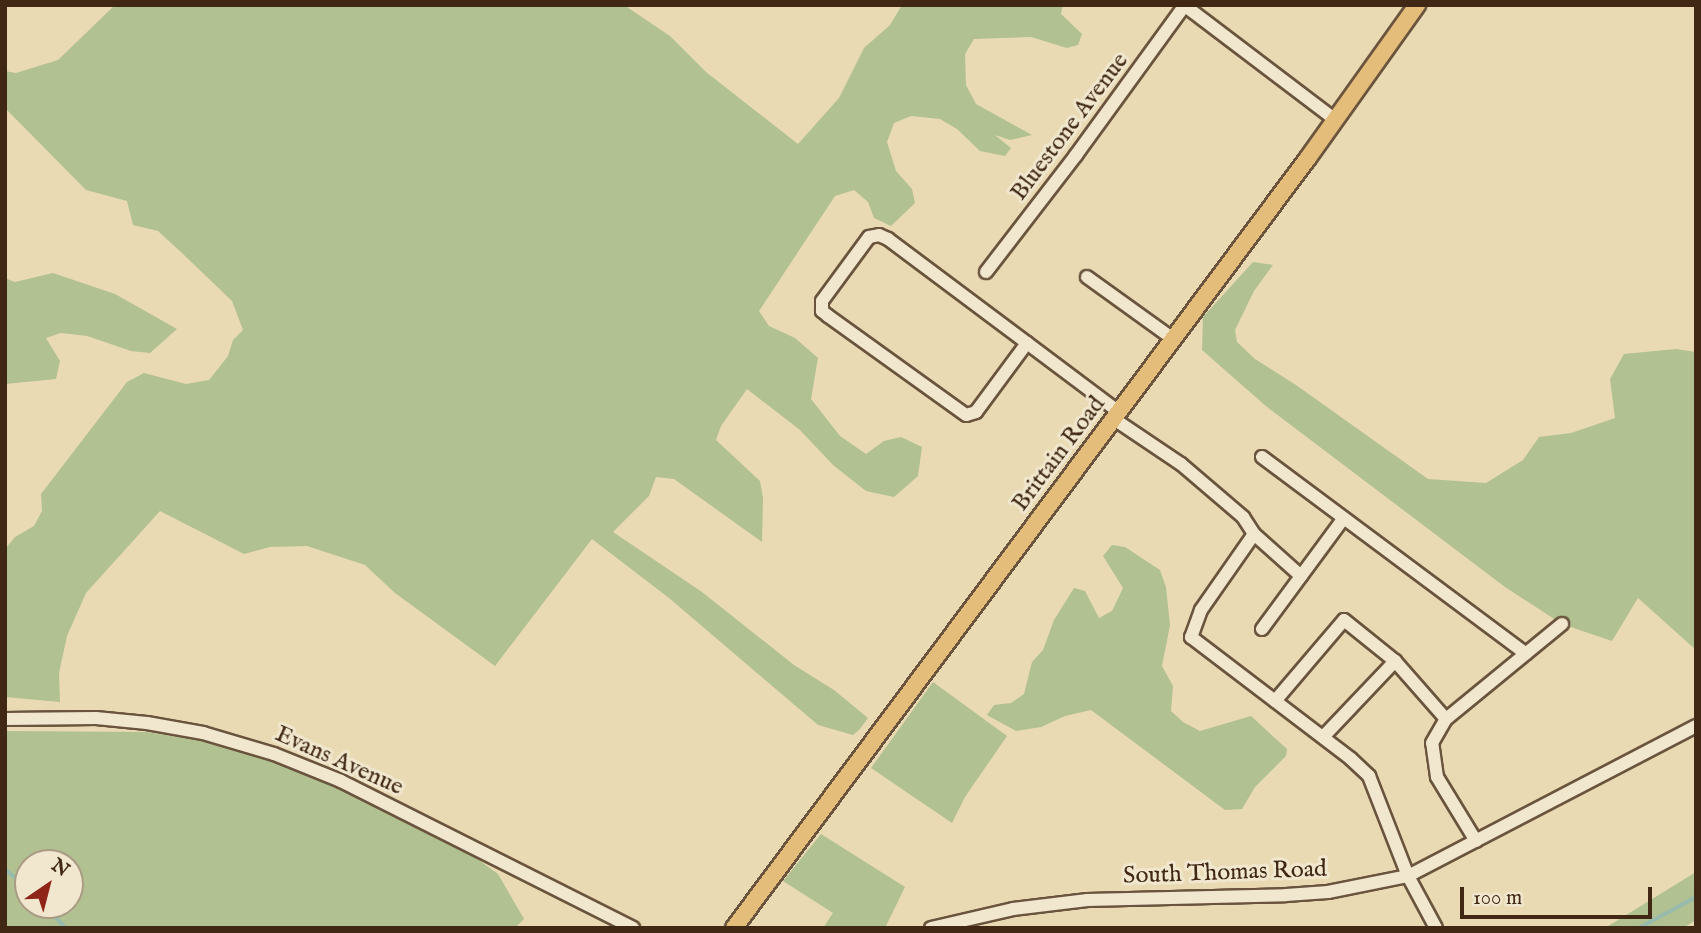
<!DOCTYPE html>
<html>
<head>
<meta charset="utf-8">
<style>
  body { margin:0 }
  #map { position:relative; width:1701px; height:933px; overflow:hidden; background:#e9dab4; font-family:"IM FELL English",serif }
  div>[style] { position:absolute }
  .green>* { inset:0; background:#b1c191 }
  .stream>* { height:3.5px; margin:-1.75px; padding:0 1.75px; transform-origin:1.75px; border-radius:1.75px; background:#97bbad }
  .roads { filter:drop-shadow(2px 0 #6a543d) drop-shadow(-2px 0 #6a543d) drop-shadow(0 2px #6a543d) drop-shadow(0 -2px #6a543d) }
  .minor>* { height:12px; margin:-6px; padding:0 6px; transform-origin:6px; border-radius:6px; background:#f1e7ce }
  .major>* { height:16px; margin:-8px; padding:0 8px; transform-origin:8px; border-radius:8px; background:#e4bd7a }
  span { translate:-50% -50%; white-space:nowrap; text-align:center; line-height:1.15; -webkit-text-stroke:6px #f1e7ce; paint-order:stroke }
  .street-label { font-size:24px; color:#402815 }
  .frame { position:absolute; inset:0; border:7px solid #402815; pointer-events:none }
  .north { position:absolute; left:14px; top:849px; width:70px; height:70px; box-sizing:border-box; background:#f1e7ce; border:2px solid #aa9b84; border-radius:50%; rotate:35deg; font-size:19px; font-weight:700; line-height:28px; text-align:center; color:#402815 }
  .north::after { content:''; display:block; margin:auto; width:24px; height:32px; background:#8f2418; clip-path:polygon(50% 0,100% 100%,50% 72%,0 100%) }
  .scale { position:absolute; left:1460px; top:887px; width:192px; height:32px; box-sizing:border-box; border:4px solid #402815; border-top:0; padding-left:9px; font-size:21px; line-height:24px; white-space:nowrap; color:#402815; -webkit-text-stroke:5px #f1e7ce; paint-order:stroke }
</style>
</head>
<body>
<div id="map">
  <div class="green">
    <div style="clip-path:polygon(115px 5px,624px 5px,670px 36px,706px 72px,798px 144px,839px 98px,864px 48px,890px 25px,902px 5px,1063px 5px,1061px 14px,1082px 34px,1078px 45px,1067px 48px,1031px 37px,974px 39px,965px 54px,966px 85px,976px 104px,1032px 135px,1010px 140px,995px 135px,1011px 148px,1005px 156px,980px 151px,957px 129px,940px 119px,911px 116px,894px 123px,887px 142px,896px 171px,912px 189px,915px 203px,891px 226px,874px 218px,868px 202px,854px 190px,835px 196px,759px 311px,769px 326px,795px 338px,818px 358px,811px 399px,840px 436px,866px 454px,884px 441px,901px 437px,922px 447px,918px 476px,894px 497px,866px 491px,833px 465px,800px 430px,747px 389px,721px 426px,716px 440px,760px 481px,763px 498px,762px 542px,674px 479px,656px 477px,649px 496px,613px 532px,702px 592px,794px 665px,834px 690px,868px 718px,860px 729px,853px 735px,818px 725px,669px 598px,592px 539px,495px 666px,395px 593px,365px 565px,307px 546px,270px 547px,244px 554px,160px 511px,86px 593px,67px 636px,59px 673px,60px 702px,5px 697px,5px 549px,15px 537px,34px 526px,42px 511px,41px 494px,127px 382px,144px 373px,186px 384px,209px 380px,228px 356px,233px 340px,243px 330px,232px 301px,183px 254px,158px 231px,133px 225px,127px 201px,86px 190px,5px 108px,5px 71px,16px 73px,58px 60px)"></div>
    <div style="clip-path:polygon(1253px 262px,1273px 265px,1254px 291px,1235px 330px,1237px 342px,1255px 359px,1296px 385px,1428px 479px,1486px 483px,1523px 460px,1539px 437px,1571px 433px,1615px 418px,1610px 379px,1624px 354px,1676px 349px,1696px 352px,1696px 650px,1638px 598px,1612px 641px,1562px 624px,1505px 587px,1267px 407px,1202px 350px,1203px 317px)"></div>
    <div style="clip-path:polygon(53px 273px,115px 294px,177px 329px,150px 353px,131px 351px,87px 336px,61px 333px,46px 338px,60px 361px,56px 379px,5px 384px,5px 278px,15px 282px)"></div>
    <div style="clip-path:polygon(1112px 545px,1125px 547px,1160px 570px,1166px 587px,1170px 625px,1162px 666px,1173px 686px,1171px 711px,1183px 722px,1200px 731px,1251px 716px,1287px 749px,1286px 756px,1255px 787px,1242px 809px,1225px 810px,1091px 710px,1065px 716px,1041px 727px,1016px 731px,987px 715px,994px 705px,1011px 703px,1024px 694px,1032px 662px,1043px 650px,1054px 620px,1074px 588px,1085px 591px,1099px 618px,1112px 611px,1123px 588px,1103px 556px)"></div>
    <div style="clip-path:polygon(933px 682px,1007px 736px,965px 797px,952px 823px,871px 768px)"></div>
    <div style="clip-path:polygon(evenodd,5px 731px,147px 732px,216px 743px,263px 756px,347px 790px,472px 855px,498px 874px,524px 919px,515px 928px,8px 928px,5px 925px,5px 731px,28px 863px,70px 863px,70px 905px,28px 905px,28px 863px)"></div>
    <div style="clip-path:polygon(821px 834px,905px 887px,885px 928px,823px 928px,833px 913px,783px 881px)"></div>
    <div style="clip-path:polygon(1696px 872px,1696px 920px,1683px 928px,1605px 928px)"></div>
  </div>
  <div class="stream">
    <div style="left:5px;top:869px;width:30px;rotate:40deg"></div>
    <div style="left:45px;top:905px;width:31px;rotate:48deg"></div>
    <div style="left:1639px;top:928px;width:65px;rotate:-28.5deg"></div>
  </div>
  <div class="roads">
    <div class="minor">
      <div style="left:1184px;top:5px;width:188px;rotate:37.2deg"></div>
      <div style="left:986px;top:272px;width:148px;rotate:-52.4deg"></div>
      <div style="left:1076px;top:155px;width:185px;rotate:-54deg"></div>
      <div style="left:1087px;top:277px;width:105px;rotate:35.7deg"></div>
      <div style="left:1027px;top:343px;width:86px;rotate:126.5deg"></div>
      <div style="left:976px;top:412px;width:10px;rotate:163deg"></div>
      <div style="left:966px;top:415px;width:170px;rotate:-144.3deg"></div>
      <div style="left:828px;top:316px;width:8px;rotate:-140deg"></div>
      <div style="left:822px;top:311px;width:10px;rotate:-90deg"></div>
      <div style="left:822px;top:301px;width:79px;rotate:-53.7deg"></div>
      <div style="left:869px;top:237px;width:10px;rotate:-11deg"></div>
      <div style="left:879px;top:235px;width:10px;rotate:24deg"></div>
      <div style="left:888px;top:239px;width:174px;rotate:36.8deg"></div>
      <div style="left:1027px;top:343px;width:115px;rotate:36.9deg"></div>
      <div style="left:1114px;top:419px;width:81px;rotate:33.9deg"></div>
      <div style="left:1181px;top:464px;width:82px;rotate:40.5deg"></div>
      <div style="left:1243px;top:517px;width:20px;rotate:57deg"></div>
      <div style="left:1254px;top:534px;width:63px;rotate:41.8deg"></div>
      <div style="left:1262px;top:457px;width:329px;rotate:36.7deg"></div>
      <div style="left:1254px;top:534px;width:93px;rotate:124.9deg"></div>
      <div style="left:1201px;top:610px;width:29px;rotate:110deg"></div>
      <div style="left:1191px;top:637px;width:201px;rotate:37.3deg"></div>
      <div style="left:1351px;top:759px;width:25px;rotate:43deg"></div>
      <div style="left:1369px;top:776px;width:107px;rotate:68.7deg"></div>
      <div style="left:1408px;top:876px;width:59px;rotate:61.7deg"></div>
      <div style="left:1262px;top:629px;width:137px;rotate:-53.6deg"></div>
      <div style="left:1275px;top:701px;width:106px;rotate:-49.6deg"></div>
      <div style="left:1344px;top:620px;width:65px;rotate:38.8deg"></div>
      <div style="left:1395px;top:661px;width:77px;rotate:48.7deg"></div>
      <div style="left:5px;top:719px;width:91px;rotate:-0.6deg"></div>
      <div style="left:96px;top:718px;width:51px;rotate:5.6deg"></div>
      <div style="left:147px;top:723px;width:57px;rotate:10.1deg"></div>
      <div style="left:203px;top:733px;width:74px;rotate:16.5deg"></div>
      <div style="left:274px;top:754px;width:72px;rotate:21.9deg"></div>
      <div style="left:341px;top:781px;width:327px;rotate:26.7deg"></div>
      <div style="left:1323px;top:737px;width:105px;rotate:-46.5deg"></div>
      <div style="left:1476px;top:841px;width:75px;rotate:-121.4deg"></div>
      <div style="left:1437px;top:777px;width:34px;rotate:-98deg"></div>
      <div style="left:1432px;top:743px;width:28px;rotate:-60deg"></div>
      <div style="left:1446px;top:719px;width:150px;rotate:-39.3deg"></div>
      <div style="left:931px;top:928px;width:84px;rotate:-13deg"></div>
      <div style="left:1013px;top:909px;width:75px;rotate:-6.9deg"></div>
      <div style="left:1087px;top:900px;width:199px;rotate:-1.4deg"></div>
      <div style="left:1286px;top:895px;width:42px;rotate:-4.1deg"></div>
      <div style="left:1328px;top:892px;width:82px;rotate:-11.3deg"></div>
      <div style="left:1408px;top:876px;width:325px;rotate:-27.5deg"></div>
    </div>
    <div class="major">
      <div style="left:734px;top:928px;width:960px;rotate:-53.3deg"></div>
      <div style="left:1308px;top:158px;width:188px;rotate:-54.5deg"></div>
    </div>
  </div>
  <div class="street-label">
    <span style="left:1070px;top:127px;rotate:-53deg">Bluestone Avenue</span>
    <span style="left:1059px;top:454px;rotate:-53deg">Brittain Road</span>
    <span style="left:339px;top:761px;rotate:24deg">Evans Avenue</span>
    <span style="left:1225px;top:873px;rotate:-2deg">South Thomas Road</span>
  </div>
  <div class="frame"></div>
  <div class="north">N</div>
  <div class="scale">100 m</div>
</div>
</body>
</html>
